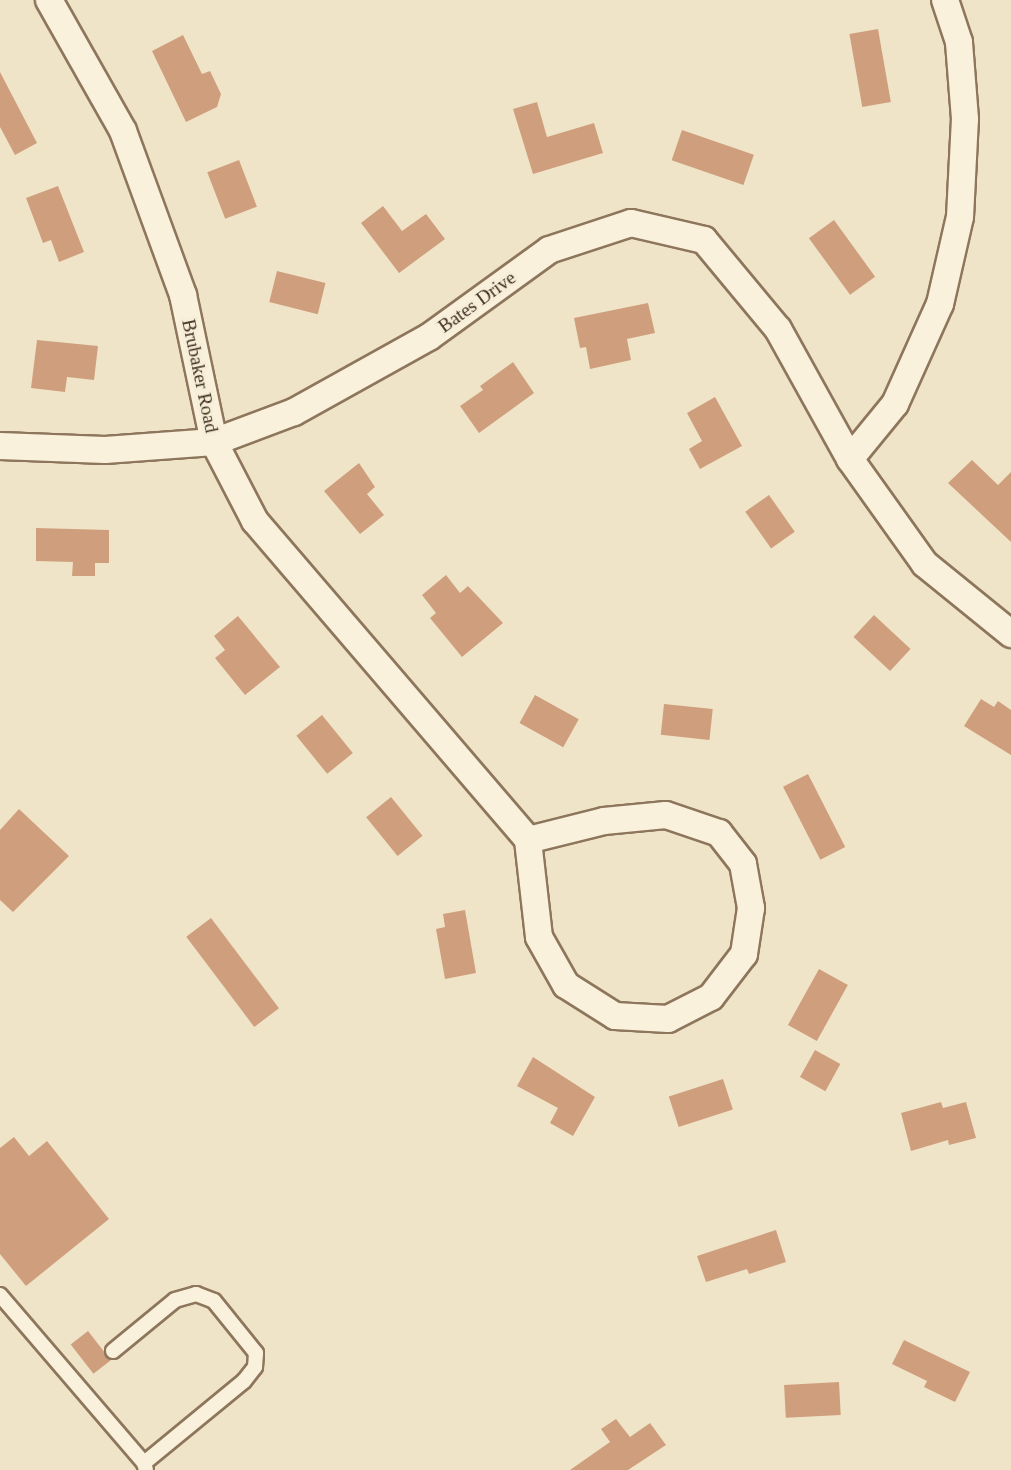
<!DOCTYPE html>
<html>
<head>
<meta charset="utf-8">
<style>
  body { margin:0 }
  #map { position:relative; width:1011px; height:1470px; overflow:hidden; background:#f0e4c8; font-family:"Times New Roman",serif }
  div>[style] { position:absolute }
  .building>* { inset:0; background:#cf9f7d; transform-origin:0 0 }
  .roads { filter:drop-shadow(2px 0 #8d765c) drop-shadow(-2px 0 #8d765c) drop-shadow(0 2px #8d765c) drop-shadow(0 -2px #8d765c) }
  .service>* { height:14px; margin:-7px; padding:0 7px; transform-origin:7px; border-radius:7px; background:#faf1dc }
  .minor>* { height:26px; margin:-13px; padding:0 13px; transform-origin:13px; border-radius:13px; background:#faf1dc }
  span { translate:-50% -50%; white-space:nowrap; text-align:center; line-height:1.15; -webkit-text-stroke:6px #f7eed8; paint-order:stroke }
  .street-label { font-size:19px; color:#3d2e20 }
</style>
</head>
<body>
<div id="map">
  <div class="building">
    <div style="left:878px;top:29px;width:74px;height:29px;rotate:80deg"></div>
    <div style="clip-path:polygon(183px 35px,202px 74px,210px 71px,221px 94px,217px 107px,186px 122px,152px 51px)"></div>
    <div style="clip-path:polygon(0 72px,37px 143px,15px 155px,0 127px)"></div>
    <div style="clip-path:polygon(537px 102px,547px 137px,594px 123px,603px 153px,533px 174px,513px 109px)"></div>
    <div style="left:682px;top:130px;width:76px;height:32px;rotate:19deg"></div>
    <div style="left:239px;top:160px;width:50px;height:34px;rotate:69deg"></div>
    <div style="clip-path:polygon(58px 186px,84px 252px,59px 262px,51px 240px,43px 243px,26px 198px)"></div>
    <div style="clip-path:polygon(383px 206px,402px 231px,426px 214px,445px 239px,399px 273px,361px 223px)"></div>
    <div style="left:834px;top:220px;width:70px;height:31px;rotate:54deg"></div>
    <div style="left:277px;top:271px;width:50px;height:32px;rotate:14deg"></div>
    <div style="clip-path:polygon(648px 303px,655px 333px,627px 339px,631px 360px,590px 369px,586px 347px,580px 348px,574px 318px)"></div>
    <div style="clip-path:polygon(37px 340px,98px 346px,94px 380px,67px 377px,65px 392px,31px 388px)"></div>
    <div style="clip-path:polygon(513px 362px,534px 393px,479px 433px,460px 406px,483px 390px,480px 386px)"></div>
    <div style="clip-path:polygon(715px 397px,742px 446px,700px 469px,689px 449px,702px 441px,687px 413px)"></div>
    <div style="clip-path:polygon(972px 460px,998px 485px,1011px 472px,1011px 542px,948px 483px)"></div>
    <div style="clip-path:polygon(359px 463px,375px 487px,367px 494px,384px 515px,360px 534px,324px 491px)"></div>
    <div style="left:769px;top:495px;width:45px;height:29px;rotate:55deg"></div>
    <div style="clip-path:polygon(36px 528px,109px 530px,109px 563px,95px 563px,95px 576px,72px 576px,73px 562px,36px 561px)"></div>
    <div style="clip-path:polygon(446px 575px,460px 593px,468px 586px,503px 623px,462px 657px,430px 618px,436px 613px,422px 595px)"></div>
    <div style="left:874px;top:615px;width:50px;height:30px;rotate:43deg"></div>
    <div style="clip-path:polygon(238px 616px,280px 667px,245px 695px,215px 658px,225px 650px,214px 636px)"></div>
    <div style="left:535px;top:695px;width:50px;height:32px;rotate:29deg"></div>
    <div style="clip-path:polygon(981px 699px,994px 707px,998px 701px,1011px 710px,1011px 755px,964px 726px)"></div>
    <div style="left:664px;top:704px;width:49px;height:31px;rotate:6deg"></div>
    <div style="left:322px;top:715px;width:49px;height:33px;rotate:51deg"></div>
    <div style="left:808px;top:774px;width:82px;height:28px;rotate:63deg"></div>
    <div style="left:391px;top:797px;width:50px;height:32px;rotate:51deg"></div>
    <div style="clip-path:polygon(19px 809px,69px 856px,13px 912px,0 900px,0 830px)"></div>
    <div style="clip-path:polygon(465px 910px,476px 973px,445px 979px,436px 929px,445px 927px,443px 914px)"></div>
    <div style="left:211px;top:918px;width:113px;height:31px;rotate:53deg"></div>
    <div style="left:819px;top:969px;width:33px;height:64px;rotate:29deg"></div>
    <div style="left:815px;top:1050px;width:29px;height:31px;rotate:29deg"></div>
    <div style="clip-path:polygon(533px 1057px,595px 1097px,573px 1136px,550px 1123px,558px 1108px,517px 1086px)"></div>
    <div style="left:723px;top:1079px;width:32px;height:57px;rotate:72deg"></div>
    <div style="clip-path:polygon(941px 1102px,943px 1108px,966px 1102px,976px 1138px,949px 1145px,948px 1140px,911px 1151px,901px 1113px)"></div>
    <div style="clip-path:polygon(14px 1137px,29px 1156px,47px 1141px,109px 1219px,26px 1286px,0 1254px,0 1148px)"></div>
    <div style="clip-path:polygon(776px 1230px,786px 1262px,749px 1274px,747px 1269px,706px 1282px,697px 1256px)"></div>
    <div style="left:88px;top:1331px;width:37px;height:22px;rotate:52deg"></div>
    <div style="clip-path:polygon(904px 1340px,970px 1372px,955px 1402px,924px 1387px,927px 1381px,892px 1364px)"></div>
    <div style="left:839px;top:1382px;width:33px;height:55px;rotate:87deg"></div>
    <div style="clip-path:polygon(616px 1419px,630px 1437px,650px 1423px,666px 1445px,628px 1470px,570px 1470px,610px 1442px,601px 1429px)"></div>
  </div>
  <div class="roads">
    <div class="service">
      <div style="left:0;top:1295px;width:221px;rotate:49.4deg"></div>
      <div style="left:144px;top:1463px;width:7px;rotate:74deg"></div>
      <div style="left:113px;top:1351px;width:80px;rotate:-39.4deg"></div>
      <div style="left:175px;top:1300px;width:22px;rotate:-16deg"></div>
      <div style="left:196px;top:1294px;width:19px;rotate:21deg"></div>
      <div style="left:214px;top:1301px;width:67px;rotate:51.1deg"></div>
      <div style="left:256px;top:1353px;width:14px;rotate:94deg"></div>
      <div style="left:255px;top:1367px;width:18px;rotate:128deg"></div>
      <div style="left:244px;top:1381px;width:129px;rotate:140.6deg"></div>
    </div>
    <div class="minor">
      <div style="left:49px;top:0;width:150px;rotate:60.5deg"></div>
      <div style="left:123px;top:131px;width:175px;rotate:69.9deg"></div>
      <div style="left:183px;top:295px;width:150px;rotate:78.1deg"></div>
      <div style="left:214px;top:442px;width:89px;rotate:62.6deg"></div>
      <div style="left:255px;top:521px;width:420px;rotate:49.4deg"></div>
      <div style="left:0;top:446px;width:105px;rotate:2.2deg"></div>
      <div style="left:105px;top:450px;width:109px;rotate:-4.2deg"></div>
      <div style="left:214px;top:442px;width:85px;rotate:-20.6deg"></div>
      <div style="left:294px;top:412px;width:154px;rotate:-29.1deg"></div>
      <div style="left:429px;top:337px;width:148px;rotate:-35.9deg"></div>
      <div style="left:549px;top:250px;width:86px;rotate:-18.2deg"></div>
      <div style="left:631px;top:223px;width:75px;rotate:13.1deg"></div>
      <div style="left:704px;top:240px;width:116px;rotate:50.3deg"></div>
      <div style="left:778px;top:329px;width:149px;rotate:61deg"></div>
      <div style="left:850px;top:459px;width:129px;rotate:54.5deg"></div>
      <div style="left:925px;top:564px;width:111px;rotate:39.1deg"></div>
      <div style="left:850px;top:459px;width:71px;rotate:-50.7deg"></div>
      <div style="left:895px;top:404px;width:110px;rotate:-65.8deg"></div>
      <div style="left:940px;top:304px;width:89px;rotate:-77.1deg"></div>
      <div style="left:960px;top:217px;width:98px;rotate:-87.1deg"></div>
      <div style="left:965px;top:119px;width:77px;rotate:-94.5deg"></div>
      <div style="left:959px;top:42px;width:44px;rotate:-108.4deg"></div>
      <div style="left:666px;top:815px;width:56px;rotate:18.8deg"></div>
      <div style="left:719px;top:833px;width:39px;rotate:52deg"></div>
      <div style="left:743px;top:864px;width:45px;rotate:79.7deg"></div>
      <div style="left:751px;top:908px;width:47px;rotate:98.7deg"></div>
      <div style="left:744px;top:954px;width:54px;rotate:127.5deg"></div>
      <div style="left:711px;top:997px;width:48px;rotate:152.9deg"></div>
      <div style="left:668px;top:1019px;width:53px;rotate:-176.8deg"></div>
      <div style="left:615px;top:1016px;width:58px;rotate:-147.7deg"></div>
      <div style="left:566px;top:985px;width:55px;rotate:-119.4deg"></div>
      <div style="left:539px;top:937px;width:98px;rotate:-96.5deg"></div>
      <div style="left:528px;top:840px;width:78px;rotate:-14deg"></div>
      <div style="left:604px;top:821px;width:62px;rotate:-5.5deg"></div>
    </div>
  </div>
  <div class="street-label">
    <span style="left:477px;top:302px;rotate:-36deg">Bates Drive</span>
    <span style="left:200px;top:376px;rotate:78deg">Brubaker Road</span>
  </div>
</div>
</body>
</html>
